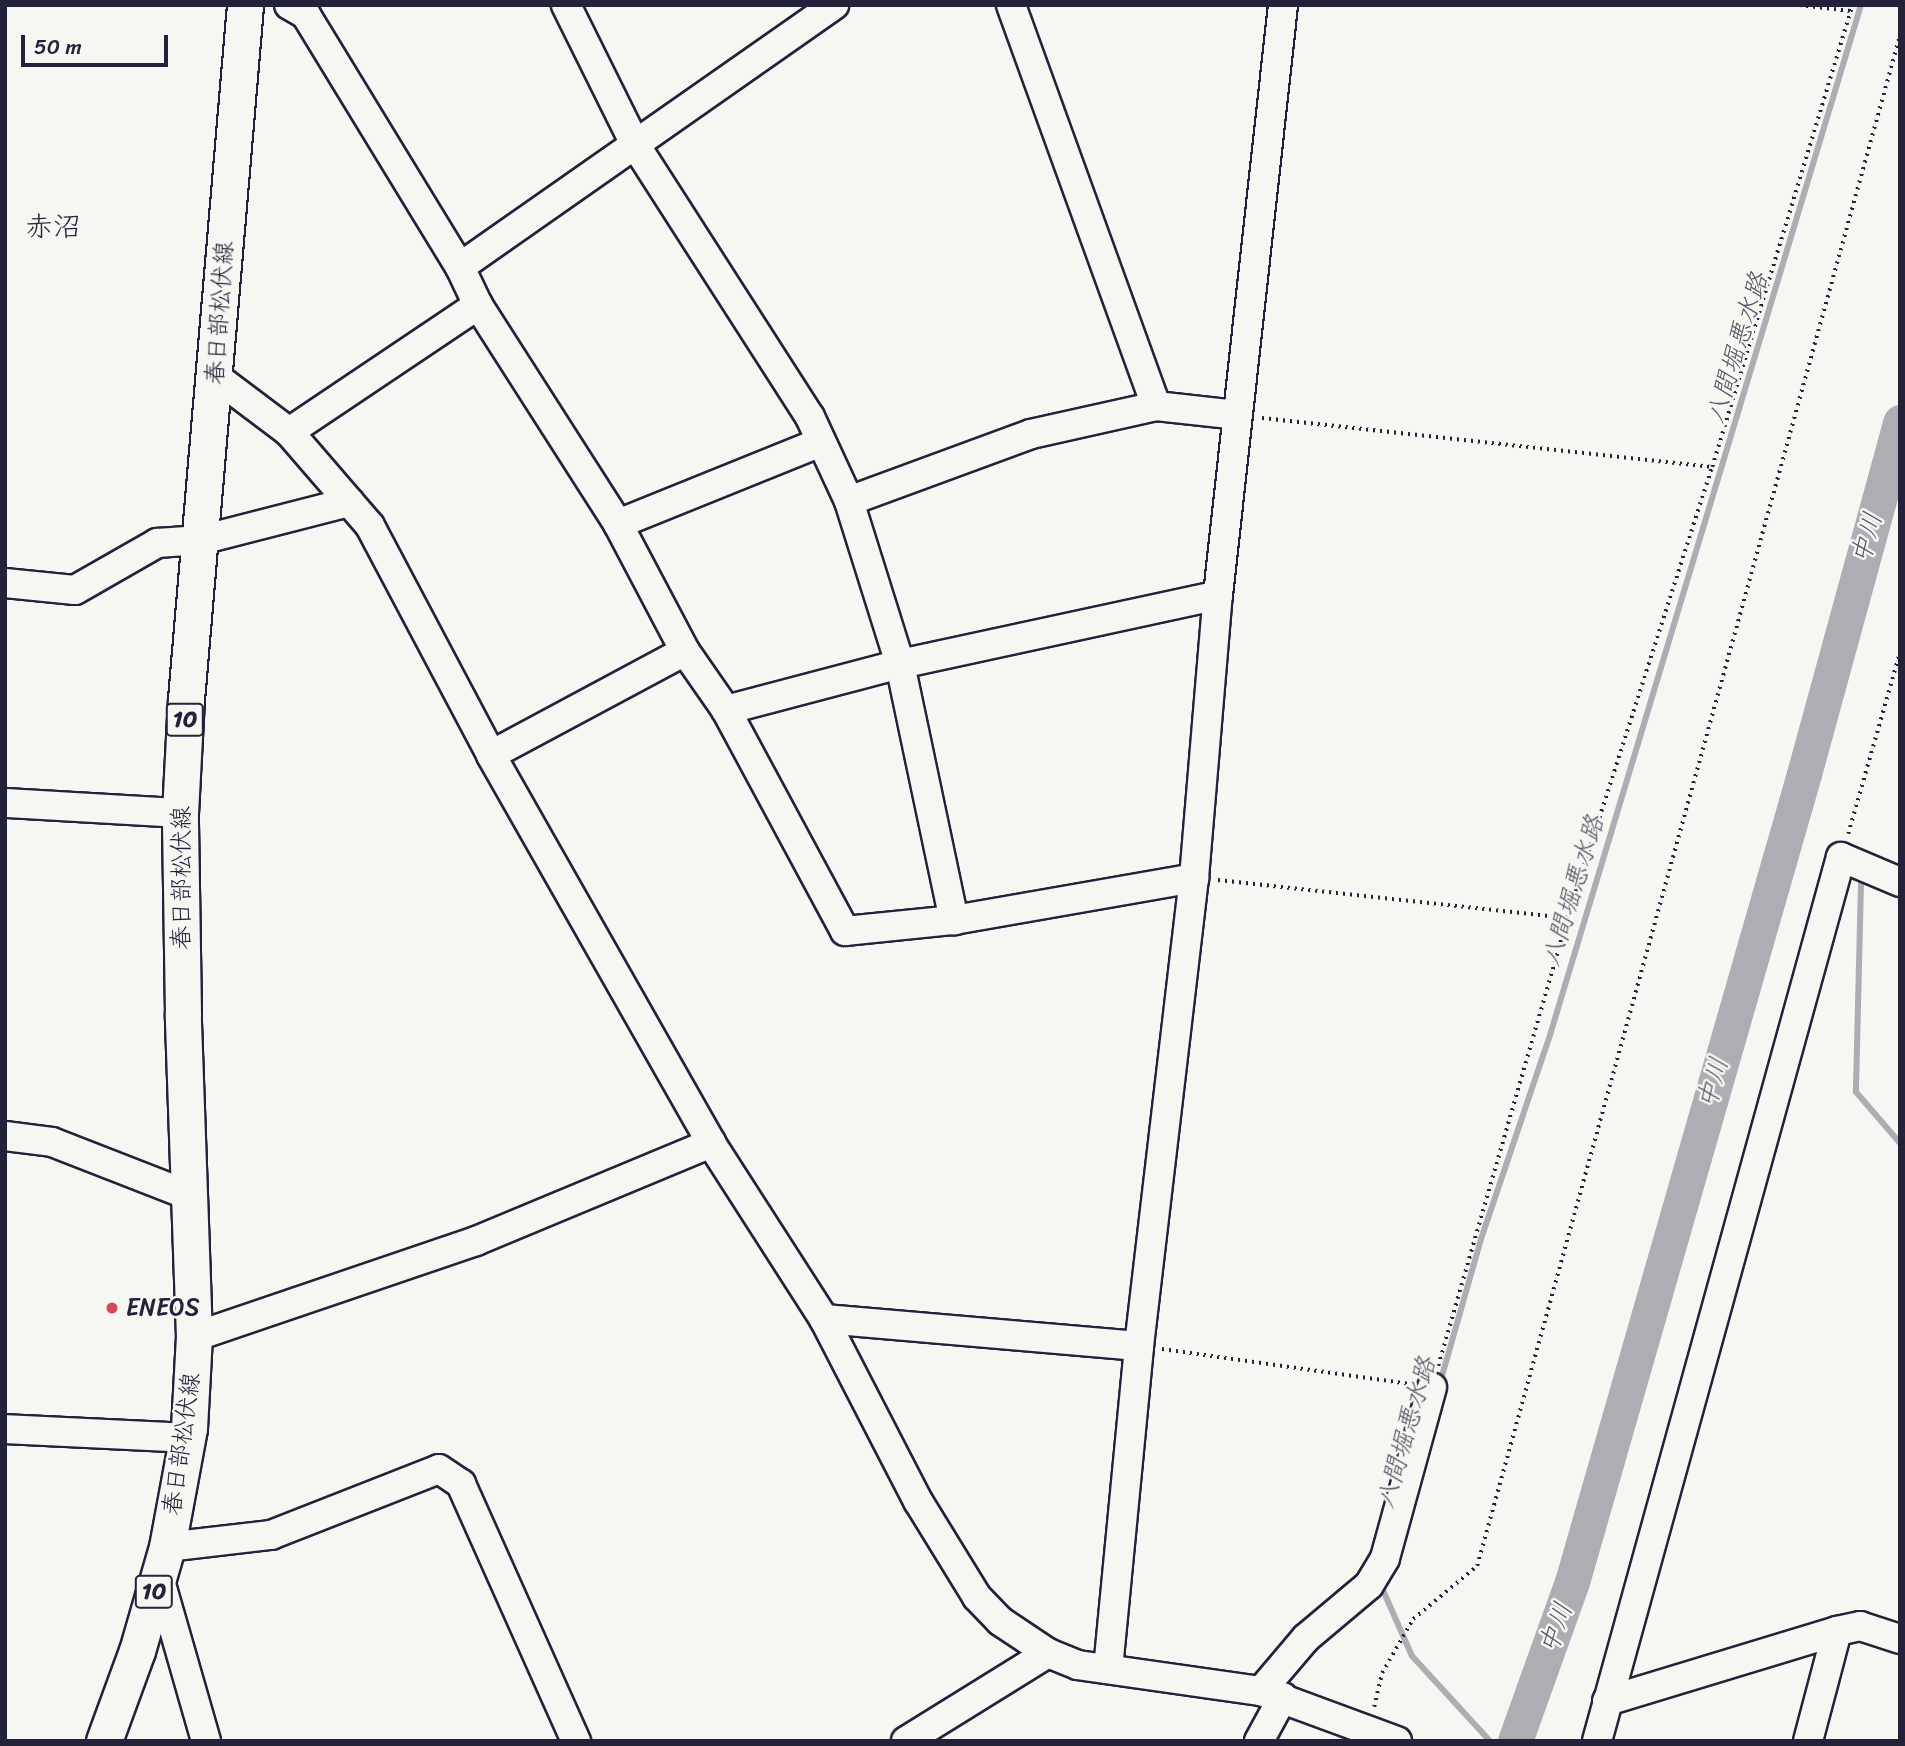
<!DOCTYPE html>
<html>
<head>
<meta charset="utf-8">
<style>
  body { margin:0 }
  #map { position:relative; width:1905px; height:1746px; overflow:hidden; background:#f6f6f2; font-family:Sriracha,"Klee One",sans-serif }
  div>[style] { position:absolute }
  .stream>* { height:6px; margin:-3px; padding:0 3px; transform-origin:3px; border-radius:3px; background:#adadb3 }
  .river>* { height:35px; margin:-17.5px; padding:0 17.5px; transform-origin:17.5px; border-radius:17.5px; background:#adadb3 }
  .path>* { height:3.5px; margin-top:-1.75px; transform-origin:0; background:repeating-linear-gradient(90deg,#22223b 0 2px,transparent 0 7px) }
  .roads { filter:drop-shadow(2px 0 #22223b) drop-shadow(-2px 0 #22223b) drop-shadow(0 2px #22223b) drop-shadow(0 -2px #22223b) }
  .minor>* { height:28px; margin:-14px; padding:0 14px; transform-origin:14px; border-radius:14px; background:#f6f6f2 }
  .major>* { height:35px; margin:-17.5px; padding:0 17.5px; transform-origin:17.5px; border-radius:17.5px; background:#f6f6f2 }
  .dots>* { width:19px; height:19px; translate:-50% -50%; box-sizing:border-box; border:4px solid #f6f6f2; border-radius:50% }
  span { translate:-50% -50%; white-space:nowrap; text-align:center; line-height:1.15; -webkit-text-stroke:5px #f6f6f2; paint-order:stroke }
  .shield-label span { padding:2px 5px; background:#f6f6f2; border:2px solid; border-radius:5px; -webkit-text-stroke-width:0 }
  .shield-label { font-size:23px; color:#22223b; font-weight:700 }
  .street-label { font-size:24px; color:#22223b }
  .poi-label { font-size:24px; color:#22223b }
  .left { translate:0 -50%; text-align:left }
  .water-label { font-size:26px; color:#535365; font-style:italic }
  .quarter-label { font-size:28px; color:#22223b }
  .frame { position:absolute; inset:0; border:7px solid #22223b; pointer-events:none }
  .scale { position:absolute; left:21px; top:35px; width:147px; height:32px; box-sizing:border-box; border:4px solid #22223b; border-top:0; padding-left:9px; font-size:21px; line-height:24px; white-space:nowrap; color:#22223b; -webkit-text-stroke:5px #f6f6f2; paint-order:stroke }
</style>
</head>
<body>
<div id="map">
  <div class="stream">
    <div style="left:1861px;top:883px;width:209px;rotate:91.4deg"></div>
    <div style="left:1856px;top:1092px;width:67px;rotate:49.2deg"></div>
    <div style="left:1440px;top:1383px;width:150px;rotate:-74.1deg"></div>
    <div style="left:1481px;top:1239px;width:215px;rotate:-71.3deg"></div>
    <div style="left:1550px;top:1035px;width:1076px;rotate:-73.2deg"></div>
    <div style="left:1382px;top:1588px;width:74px;rotate:66.2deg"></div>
    <div style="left:1412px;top:1656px;width:115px;rotate:47.5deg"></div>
  </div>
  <div class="river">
    <div style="left:1515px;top:1741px;width:169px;rotate:-70.3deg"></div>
    <div style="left:1572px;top:1582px;width:841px;rotate:-73.98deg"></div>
    <div style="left:1804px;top:774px;width:365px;rotate:-74.7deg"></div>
  </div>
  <div class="path">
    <div style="left:1799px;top:5px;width:52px;rotate:6.6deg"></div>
    <div style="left:1262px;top:418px;width:453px;rotate:6.2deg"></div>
    <div style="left:1848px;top:834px;width:190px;rotate:-74.1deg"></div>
    <div style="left:1218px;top:880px;width:351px;rotate:6.2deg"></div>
    <div style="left:1162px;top:1349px;width:251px;rotate:8deg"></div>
    <div style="left:1438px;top:1366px;width:466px;rotate:-73.9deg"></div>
    <div style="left:1567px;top:918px;width:474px;rotate:-72.2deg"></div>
    <div style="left:1712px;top:467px;width:483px;rotate:-73.1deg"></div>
    <div style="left:1374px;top:1707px;width:35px;rotate:-77deg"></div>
    <div style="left:1382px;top:1673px;width:62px;rotate:-60.1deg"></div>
    <div style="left:1413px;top:1619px;width:83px;rotate:-39.6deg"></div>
    <div style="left:1477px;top:1566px;width:1589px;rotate:-74.56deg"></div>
  </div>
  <div class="roads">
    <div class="minor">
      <div style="left:289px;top:5px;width:20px;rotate:30deg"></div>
      <div style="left:306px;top:15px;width:295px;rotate:58.6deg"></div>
      <div style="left:460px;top:267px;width:42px;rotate:64.7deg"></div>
      <div style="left:478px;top:305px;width:260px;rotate:57.4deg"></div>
      <div style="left:618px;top:524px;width:144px;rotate:62.2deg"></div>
      <div style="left:685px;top:651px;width:72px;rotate:55.2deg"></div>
      <div style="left:726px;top:710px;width:251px;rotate:61.7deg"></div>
      <div style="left:845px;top:931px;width:110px;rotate:-5.8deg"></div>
      <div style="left:954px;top:920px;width:244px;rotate:-9.9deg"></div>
      <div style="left:566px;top:5px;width:157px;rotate:63.6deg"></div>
      <div style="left:636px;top:146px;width:322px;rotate:57.3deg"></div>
      <div style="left:810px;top:417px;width:93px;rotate:65.1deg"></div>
      <div style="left:849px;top:501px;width:171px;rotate:72.6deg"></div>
      <div style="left:900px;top:664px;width:262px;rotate:78.1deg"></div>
      <div style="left:1011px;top:5px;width:426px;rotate:70.1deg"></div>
      <div style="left:460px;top:267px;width:457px;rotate:-35deg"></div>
      <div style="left:216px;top:377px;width:91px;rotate:37deg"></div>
      <div style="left:289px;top:432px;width:124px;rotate:49.2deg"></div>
      <div style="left:370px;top:526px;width:259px;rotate:62.1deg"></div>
      <div style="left:491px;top:755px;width:446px;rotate:60.4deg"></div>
      <div style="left:711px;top:1143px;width:209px;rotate:57.3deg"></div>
      <div style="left:824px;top:1319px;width:205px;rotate:62.7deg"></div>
      <div style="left:918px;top:1501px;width:113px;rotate:58.4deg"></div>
      <div style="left:977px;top:1597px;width:33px;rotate:46deg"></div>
      <div style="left:1000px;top:1621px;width:58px;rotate:33.7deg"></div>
      <div style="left:1048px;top:1653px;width:32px;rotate:22deg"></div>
      <div style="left:1078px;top:1665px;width:185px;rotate:8.1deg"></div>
      <div style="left:1261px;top:1691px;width:145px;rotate:20.2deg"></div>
      <div style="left:289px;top:432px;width:228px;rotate:-33.9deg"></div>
      <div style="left:849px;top:501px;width:194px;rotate:-20.2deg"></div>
      <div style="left:1031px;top:434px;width:128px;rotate:-12.6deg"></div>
      <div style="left:1156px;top:406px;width:81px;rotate:6.3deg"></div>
      <div style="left:618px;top:524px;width:219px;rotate:-22deg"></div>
      <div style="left:5px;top:583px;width:70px;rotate:5.7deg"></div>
      <div style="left:75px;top:590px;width:95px;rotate:-29.8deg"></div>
      <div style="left:157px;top:543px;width:44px;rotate:-3.9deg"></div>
      <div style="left:201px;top:540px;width:153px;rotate:-14.4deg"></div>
      <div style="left:726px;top:710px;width:180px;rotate:-14.8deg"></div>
      <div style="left:900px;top:664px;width:325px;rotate:-12.2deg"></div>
      <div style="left:491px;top:755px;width:220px;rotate:-28.2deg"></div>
      <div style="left:5px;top:803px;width:175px;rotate:3.3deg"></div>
      <div style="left:5px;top:1136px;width:47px;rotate:7.3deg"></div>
      <div style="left:52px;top:1142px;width:146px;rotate:21.3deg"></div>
      <div style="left:824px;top:1319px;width:316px;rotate:4.9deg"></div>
      <div style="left:194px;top:1337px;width:298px;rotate:-18.8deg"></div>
      <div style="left:476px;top:1241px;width:255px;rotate:-22.6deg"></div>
      <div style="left:5px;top:1429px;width:182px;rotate:2.8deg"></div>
      <div style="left:167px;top:1547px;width:105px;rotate:-6.6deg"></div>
      <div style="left:271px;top:1535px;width:180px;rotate:-21.4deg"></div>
      <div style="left:439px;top:1469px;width:27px;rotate:34deg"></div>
      <div style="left:461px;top:1484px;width:282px;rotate:65.9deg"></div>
      <div style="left:159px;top:1577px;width:171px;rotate:74deg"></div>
      <div style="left:1108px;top:1669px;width:324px;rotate:-84.5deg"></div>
      <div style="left:1139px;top:1346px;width:471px;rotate:-83.3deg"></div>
      <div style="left:1194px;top:878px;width:284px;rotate:-85.2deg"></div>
      <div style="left:1218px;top:595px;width:594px;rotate:-83.71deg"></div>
      <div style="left:1261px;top:1691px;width:70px;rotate:-49.7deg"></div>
      <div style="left:1306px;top:1638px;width:82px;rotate:-40.1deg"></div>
      <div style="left:1369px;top:1585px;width:31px;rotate:-59deg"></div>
      <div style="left:1385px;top:1558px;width:177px;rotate:-74.6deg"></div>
      <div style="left:1607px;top:1701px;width:240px;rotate:-16.9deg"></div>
      <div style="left:1837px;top:1631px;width:24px;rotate:-12deg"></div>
      <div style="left:1860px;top:1626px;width:42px;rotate:18deg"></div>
      <div style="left:906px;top:1741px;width:167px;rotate:-31.8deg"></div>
      <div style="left:1259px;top:1741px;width:50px;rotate:-61.4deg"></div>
      <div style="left:1597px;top:1741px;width:917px;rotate:-74.57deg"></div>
      <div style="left:1841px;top:857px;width:64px;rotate:23deg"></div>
      <div style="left:1808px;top:1741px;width:114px;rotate:-75.2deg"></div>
    </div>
    <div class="major">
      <div style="left:104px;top:1741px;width:96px;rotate:-69.9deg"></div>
      <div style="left:137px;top:1651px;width:108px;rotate:-73.9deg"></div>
      <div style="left:167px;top:1547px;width:121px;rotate:-79.5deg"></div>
      <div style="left:189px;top:1428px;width:91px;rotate:-86.9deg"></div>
      <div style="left:194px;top:1337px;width:323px;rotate:-92deg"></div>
      <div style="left:183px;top:1014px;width:201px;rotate:-90.9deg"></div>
      <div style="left:180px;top:813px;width:114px;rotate:-87deg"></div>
      <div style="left:186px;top:699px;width:697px;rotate:-85.14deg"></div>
    </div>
  </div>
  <div class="dots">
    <div style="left:112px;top:1308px;background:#d1495b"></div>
  </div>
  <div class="shield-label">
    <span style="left:185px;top:720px">10</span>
    <span style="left:154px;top:1592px">10</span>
  </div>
  <div class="street-label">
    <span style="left:220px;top:313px;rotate:-86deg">春日部松伏線</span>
    <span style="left:182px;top:878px;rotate:-90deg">春日部松伏線</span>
    <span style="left:182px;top:1444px;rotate:-82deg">春日部松伏線</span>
  </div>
  <div class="poi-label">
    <span class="left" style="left:126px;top:1308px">ENEOS</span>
  </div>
  <div class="water-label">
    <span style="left:1737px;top:348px;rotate:-73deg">八間堀悪水路</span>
    <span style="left:1867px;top:538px;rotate:-74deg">中川</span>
    <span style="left:1573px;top:891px;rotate:-73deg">八間堀悪水路</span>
    <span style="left:1713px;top:1083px;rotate:-74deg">中川</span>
    <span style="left:1406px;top:1433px;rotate:-74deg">八間堀悪水路</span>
    <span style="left:1556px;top:1628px;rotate:-70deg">中川</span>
  </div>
  <div class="quarter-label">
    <span style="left:53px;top:227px">赤沼</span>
  </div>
  <div class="frame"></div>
  <div class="scale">50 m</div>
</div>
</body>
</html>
